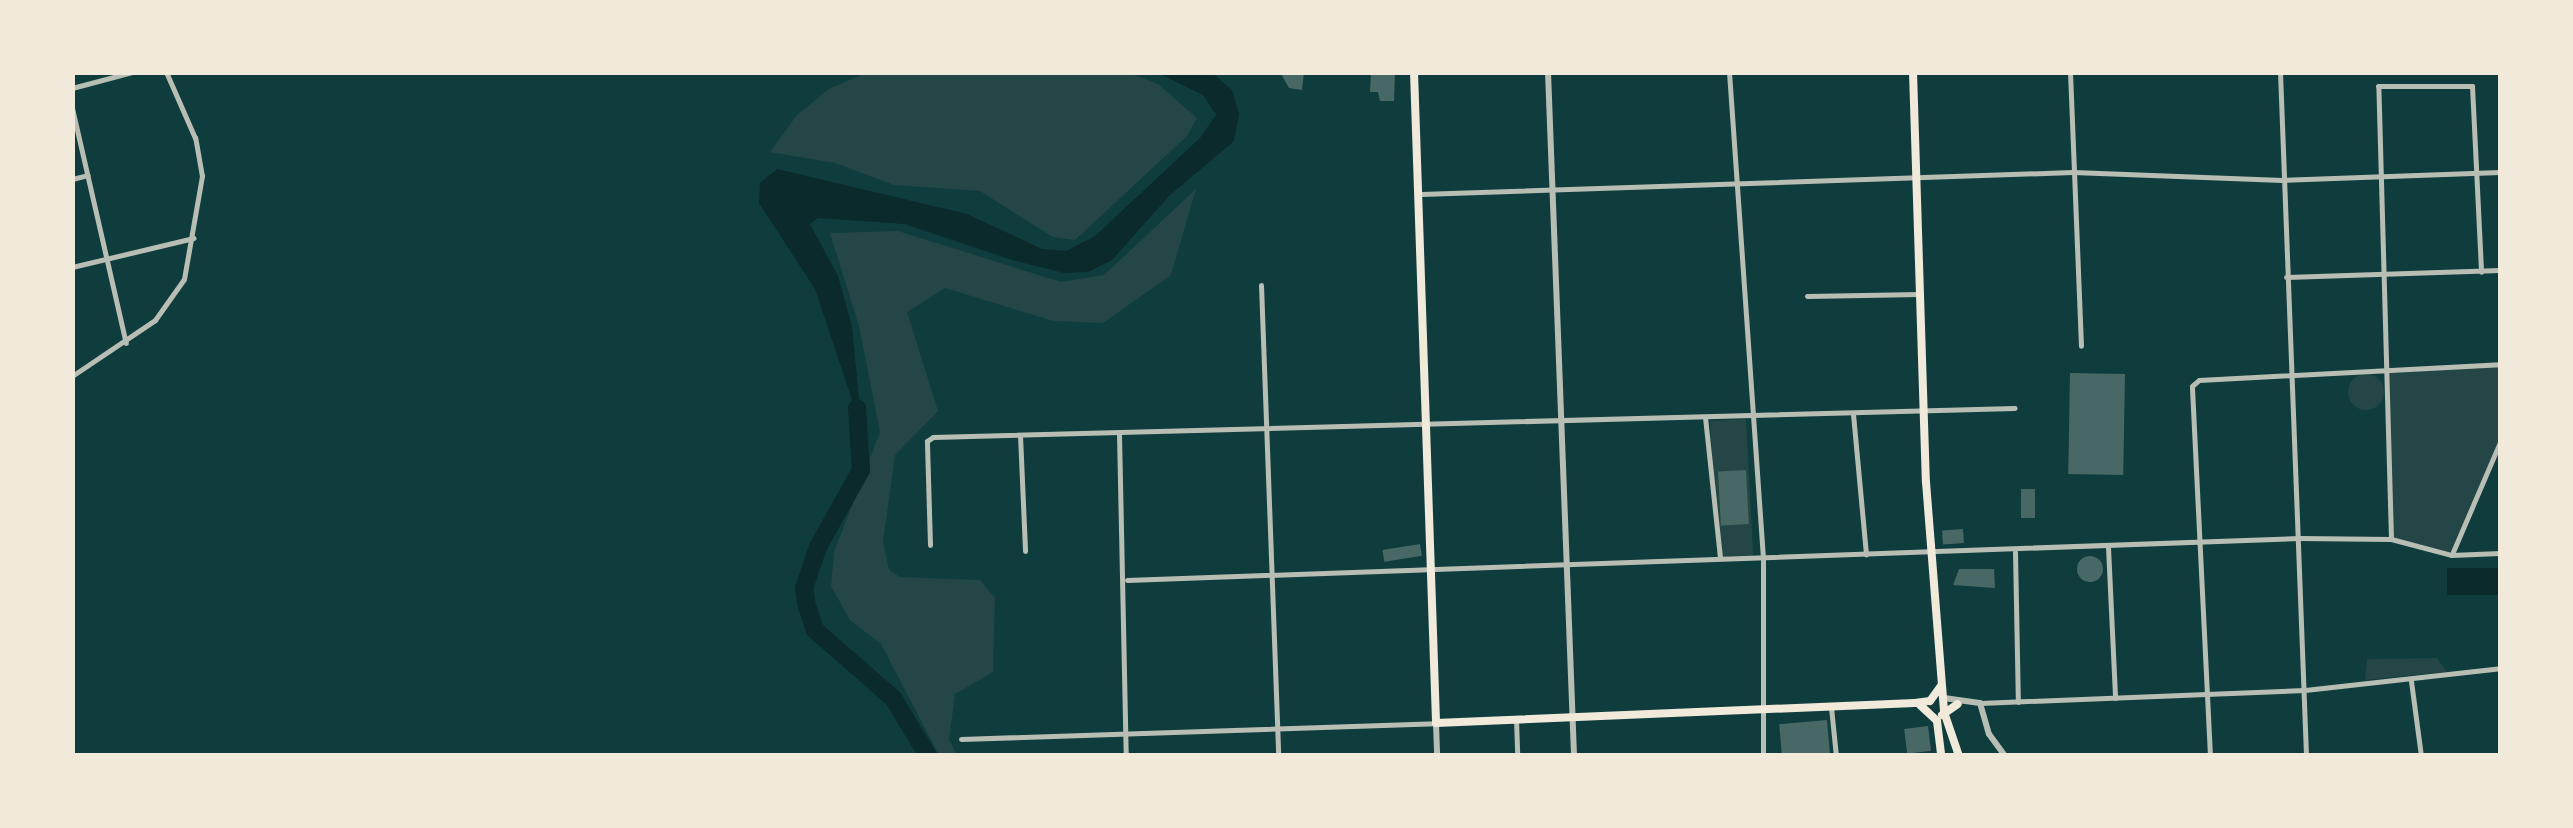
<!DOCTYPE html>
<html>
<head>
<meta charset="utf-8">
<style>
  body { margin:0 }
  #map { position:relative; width:2573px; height:828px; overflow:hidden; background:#0f3d3e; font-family:Rubik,sans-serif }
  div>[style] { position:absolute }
  .green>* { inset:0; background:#244646; transform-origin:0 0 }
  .round { border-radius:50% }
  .water>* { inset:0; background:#0a2a2b; transform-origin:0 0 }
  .river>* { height:18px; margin:-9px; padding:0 9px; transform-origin:9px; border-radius:9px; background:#0a2a2b }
  .building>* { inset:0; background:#486865; transform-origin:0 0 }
  .minor>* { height:5px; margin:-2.5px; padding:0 2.5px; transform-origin:2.5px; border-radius:2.5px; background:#b8beb3 }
  .tertiary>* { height:6px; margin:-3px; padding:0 3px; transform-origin:3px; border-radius:3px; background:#b8beb3 }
  .primary>* { height:8px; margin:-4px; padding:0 4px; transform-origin:4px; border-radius:4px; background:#f1e9da }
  span { translate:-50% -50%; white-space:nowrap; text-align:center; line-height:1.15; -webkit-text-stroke:8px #f1e9da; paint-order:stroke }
  .frame { position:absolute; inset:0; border:75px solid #f1e9da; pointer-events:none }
</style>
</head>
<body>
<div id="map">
  <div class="green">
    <div style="clip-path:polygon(868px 72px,1129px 73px,1158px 84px,1197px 118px,1187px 136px,1075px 240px,1053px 237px,980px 191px,894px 185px,835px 163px,770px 152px,797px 115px,829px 89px)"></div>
    <div style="clip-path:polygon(1196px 189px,1171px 275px,1103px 323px,1053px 321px,945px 288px,907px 312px,938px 411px,895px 455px,883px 542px,889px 570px,900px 577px,980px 580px,995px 598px,993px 672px,955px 694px,949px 740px,957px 755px,1043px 755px,939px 755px,881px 644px,850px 620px,831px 586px,834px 552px,880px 432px,859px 326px,830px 233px,898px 231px,1061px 282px,1104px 275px)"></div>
    <div style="clip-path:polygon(2500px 366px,2500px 439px,2449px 554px,2392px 538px,2387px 373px)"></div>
    <div class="round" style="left:2348px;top:374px;width:36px;height:36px"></div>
    <div style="left:1746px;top:419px;width:137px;height:36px;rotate:87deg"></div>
    <div style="clip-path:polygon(2437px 658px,2447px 672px,2365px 680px,2367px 659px)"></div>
  </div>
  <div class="water">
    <div style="clip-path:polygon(1158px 73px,1213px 73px,1232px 90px,1239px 114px,1234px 141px,1169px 196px,1112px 260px,1088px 272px,1064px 273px,1012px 260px,904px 224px,818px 218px,810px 224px,838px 276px,852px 326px,862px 430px,815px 289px,759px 203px,760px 183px,777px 169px,967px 214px,1042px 249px,1066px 251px,1095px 236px,1200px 138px,1216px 115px,1203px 95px)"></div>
    <div style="left:2500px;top:568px;width:27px;height:53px;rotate:90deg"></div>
  </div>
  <div class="river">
    <div style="left:857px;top:408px;width:62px;rotate:86.3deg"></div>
    <div style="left:861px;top:470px;width:88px;rotate:119.2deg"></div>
    <div style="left:818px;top:547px;width:43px;rotate:108.9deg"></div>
    <div style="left:804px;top:588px;width:18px;rotate:81deg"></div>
    <div style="left:807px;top:606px;width:25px;rotate:72deg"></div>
    <div style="left:815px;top:630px;width:103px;rotate:41.1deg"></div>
    <div style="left:893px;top:698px;width:68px;rotate:58.9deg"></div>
  </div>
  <div class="building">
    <div style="clip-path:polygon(1280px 72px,1304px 72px,1302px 90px,1289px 88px)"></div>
    <div style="clip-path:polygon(1371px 72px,1395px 72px,1394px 101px,1380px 101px,1378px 92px,1370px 92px)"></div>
    <div style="left:2070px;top:373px;width:55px;height:101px;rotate:1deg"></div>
    <div style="left:1746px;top:470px;width:54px;height:28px;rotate:87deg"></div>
    <div style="left:2021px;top:489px;width:14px;height:29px"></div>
    <div style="left:1963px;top:529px;width:14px;height:21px;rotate:86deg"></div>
    <div style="left:1420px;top:544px;width:12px;height:38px;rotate:81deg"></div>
    <div class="round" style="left:2077px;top:556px;width:26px;height:26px"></div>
    <div style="clip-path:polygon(1959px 569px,1994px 569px,1995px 588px,1953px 585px)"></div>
    <div style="left:1827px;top:720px;width:36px;height:48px;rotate:85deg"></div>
    <div style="left:1928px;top:726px;width:25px;height:24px;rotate:83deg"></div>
  </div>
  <div class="minor">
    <div style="left:1729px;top:72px;width:487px;rotate:86deg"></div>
    <div style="left:1763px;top:558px;width:198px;rotate:90deg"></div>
    <div style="left:2070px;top:72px;width:274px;rotate:87.7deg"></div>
    <div style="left:2280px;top:72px;width:684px;rotate:87.82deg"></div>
    <div style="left:72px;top:88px;width:62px;rotate:-14.9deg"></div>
    <div style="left:72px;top:108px;width:241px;rotate:77.1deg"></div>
    <div style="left:72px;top:179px;width:16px;rotate:-14deg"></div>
    <div style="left:1421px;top:194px;width:652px;rotate:-1.93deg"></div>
    <div style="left:2073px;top:172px;width:209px;rotate:2.2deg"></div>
    <div style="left:2282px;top:180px;width:218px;rotate:-2.1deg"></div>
    <div style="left:72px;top:267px;width:125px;rotate:-13.4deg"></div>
    <div style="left:2286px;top:277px;width:214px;rotate:-1.9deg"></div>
    <div style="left:1261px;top:285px;width:471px;rotate:87.9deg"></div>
    <div style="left:1807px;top:296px;width:112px;rotate:-1deg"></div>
    <div style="left:72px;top:376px;width:100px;rotate:-34deg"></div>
    <div style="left:155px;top:320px;width:50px;rotate:-54.7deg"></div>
    <div style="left:184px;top:279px;width:105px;rotate:-80.1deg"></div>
    <div style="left:202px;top:176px;width:39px;rotate:-100deg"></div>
    <div style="left:195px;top:138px;width:72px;rotate:-113.7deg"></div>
    <div style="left:1853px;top:414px;width:141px;rotate:84.7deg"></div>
    <div style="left:1705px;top:417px;width:142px;rotate:83.9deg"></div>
    <div style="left:1119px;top:434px;width:322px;rotate:88.8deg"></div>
    <div style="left:1020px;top:435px;width:116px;rotate:87.5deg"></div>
    <div style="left:2391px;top:539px;width:453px;rotate:-91.6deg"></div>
    <div style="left:2378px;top:86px;width:94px"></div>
    <div style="left:2472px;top:86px;width:186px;rotate:87.2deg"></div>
    <div style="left:930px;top:545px;width:104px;rotate:-91.7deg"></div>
    <div style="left:927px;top:441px;width:7px;rotate:-34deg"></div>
    <div style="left:933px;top:437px;width:1082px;rotate:-1.54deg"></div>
    <div style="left:2108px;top:547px;width:151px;rotate:87.3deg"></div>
    <div style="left:2015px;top:552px;width:150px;rotate:88.9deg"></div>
    <div style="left:2452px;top:554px;width:122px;rotate:-66.8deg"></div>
    <div style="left:1127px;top:580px;width:1173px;rotate:-2.05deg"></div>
    <div style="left:2299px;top:538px;width:92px;rotate:0.6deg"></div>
    <div style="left:2391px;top:539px;width:62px;rotate:14.9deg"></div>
    <div style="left:2451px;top:555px;width:49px;rotate:-2.3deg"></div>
    <div style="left:2411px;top:681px;width:76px;rotate:82.4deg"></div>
    <div style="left:1980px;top:703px;width:325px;rotate:-2.3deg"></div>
    <div style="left:2305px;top:690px;width:196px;rotate:-6.4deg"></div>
    <div style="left:1831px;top:707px;width:49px;rotate:84.2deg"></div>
    <div style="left:1516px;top:719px;width:37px;rotate:88deg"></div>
    <div style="left:961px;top:739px;width:475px;rotate:-1.9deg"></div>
    <div style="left:2210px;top:756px;width:370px;rotate:-92.8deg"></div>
    <div style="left:2192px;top:386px;width:9px;rotate:-41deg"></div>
    <div style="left:2199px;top:380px;width:301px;rotate:-3deg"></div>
  </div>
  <div class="tertiary">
    <div style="left:1548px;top:72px;width:684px;rotate:87.82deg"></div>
    <div style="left:1944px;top:698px;width:36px;rotate:8deg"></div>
    <div style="left:1980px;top:703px;width:32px;rotate:74deg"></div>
    <div style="left:1989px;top:734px;width:27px;rotate:54deg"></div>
    <div style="left:1436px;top:723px;width:33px;rotate:88deg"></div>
  </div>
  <div class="primary">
    <div style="left:1414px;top:72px;width:651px;rotate:88.06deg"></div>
    <div style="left:1436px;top:723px;width:479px;rotate:-2.4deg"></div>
    <div style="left:1915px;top:703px;width:15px;rotate:-8deg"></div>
    <div style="left:1930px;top:701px;width:19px;rotate:-54deg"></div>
    <div style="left:1913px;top:72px;width:410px;rotate:88.2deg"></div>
    <div style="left:1926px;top:482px;width:231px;rotate:85.5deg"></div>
    <div style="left:1944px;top:712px;width:46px;rotate:71.2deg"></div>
    <div style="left:1920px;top:705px;width:23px;rotate:43deg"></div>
    <div style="left:1937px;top:721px;width:35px;rotate:83deg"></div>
    <div style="left:1942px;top:715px;width:19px;rotate:-35deg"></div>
  </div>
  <div class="frame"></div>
</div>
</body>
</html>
